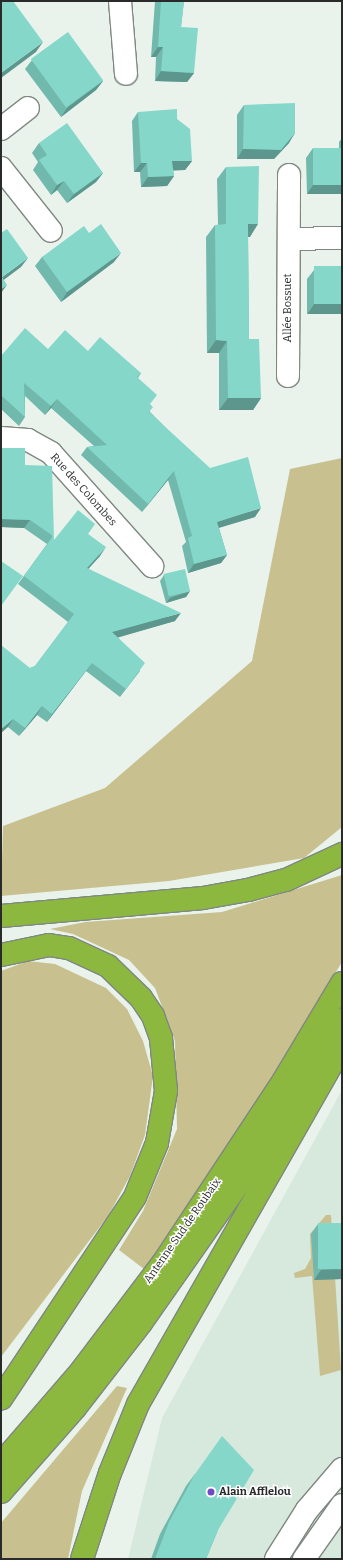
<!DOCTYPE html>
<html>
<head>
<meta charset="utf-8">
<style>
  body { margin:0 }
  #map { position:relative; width:343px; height:1560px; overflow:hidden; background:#e9f3ec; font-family:Bitter,serif }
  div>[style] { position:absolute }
  .built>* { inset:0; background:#d7e8dc }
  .green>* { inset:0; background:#c8c08f }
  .roads { filter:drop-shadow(1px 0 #7f8781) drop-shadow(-1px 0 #7f8781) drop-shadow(0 1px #7f8781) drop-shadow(0 -1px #7f8781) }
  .minor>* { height:22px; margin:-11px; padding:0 11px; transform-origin:11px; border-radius:11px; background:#fff }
  .highway>* { height:22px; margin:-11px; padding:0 11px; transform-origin:11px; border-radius:11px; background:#8db840 }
  .wall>* { inset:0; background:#72b9ad }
  .shaded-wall>* { inset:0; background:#5c968d }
  .building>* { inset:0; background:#84d7c9; transform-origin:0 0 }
  .dots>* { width:11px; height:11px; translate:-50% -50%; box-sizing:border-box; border:2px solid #fff; border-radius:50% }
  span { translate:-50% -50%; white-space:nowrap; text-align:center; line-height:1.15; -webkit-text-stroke:3px #fff; paint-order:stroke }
  .street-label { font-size:11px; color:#282b29 }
  .poi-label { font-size:11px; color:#282b29; font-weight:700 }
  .left { translate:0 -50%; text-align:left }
  .frame { position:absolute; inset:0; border:2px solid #282b29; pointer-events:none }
</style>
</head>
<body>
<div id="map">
  <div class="built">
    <div style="clip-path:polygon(342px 1090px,342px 1559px,128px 1559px,162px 1418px)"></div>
  </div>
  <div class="green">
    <div style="clip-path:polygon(342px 458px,342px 827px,304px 858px,169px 881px,1px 896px,3px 826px,105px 788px,252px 661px,290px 469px)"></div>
    <div style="clip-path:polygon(342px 875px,342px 962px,249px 1116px,144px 1269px,119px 1250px,143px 1211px,177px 1129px,175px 1041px,155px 988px,129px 960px,73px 934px,50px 929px,85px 922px,222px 912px)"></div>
    <div style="clip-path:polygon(28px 961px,55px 964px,106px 988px,127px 1009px,143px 1041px,153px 1076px,145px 1135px,130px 1176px,108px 1216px,1px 1357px,1px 971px)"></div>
    <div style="clip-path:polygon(326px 1215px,331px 1215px,341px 1370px,320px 1376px,312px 1276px,295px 1278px,294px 1273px,305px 1269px,311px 1258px,310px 1234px)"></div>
    <div style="clip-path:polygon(117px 1386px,127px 1388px,82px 1491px,68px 1559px,1px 1559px,1px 1523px)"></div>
  </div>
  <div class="roads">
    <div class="minor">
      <div style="left:120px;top:1px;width:73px;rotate:85.3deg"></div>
      <div style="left:1px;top:129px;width:34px;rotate:-38deg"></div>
      <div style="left:1px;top:168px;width:80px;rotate:51.6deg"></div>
      <div style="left:289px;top:239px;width:53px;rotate:-1.1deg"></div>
      <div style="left:288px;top:376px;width:201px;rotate:-89.7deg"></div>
      <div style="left:1px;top:438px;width:27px;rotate:4deg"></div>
      <div style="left:28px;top:440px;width:26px;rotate:29deg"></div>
      <div style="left:51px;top:453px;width:152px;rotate:48.2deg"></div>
      <div style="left:276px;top:1559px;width:58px;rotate:-57.7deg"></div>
      <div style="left:307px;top:1510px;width:54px;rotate:-49.5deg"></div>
      <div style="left:304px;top:1559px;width:66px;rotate:-54.9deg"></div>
    </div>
    <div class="highway">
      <div style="left:1px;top:916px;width:203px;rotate:-5.1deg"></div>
      <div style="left:203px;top:898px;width:46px;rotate:-10.1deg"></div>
      <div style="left:248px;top:890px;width:39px;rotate:-15deg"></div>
      <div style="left:286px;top:880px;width:62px;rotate:-24.9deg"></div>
      <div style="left:1px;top:955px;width:49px;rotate:-11.8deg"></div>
      <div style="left:49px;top:945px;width:20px;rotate:9deg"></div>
      <div style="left:69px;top:948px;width:43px;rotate:24.8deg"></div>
      <div style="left:108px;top:966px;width:46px;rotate:44.1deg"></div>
      <div style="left:141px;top:998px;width:22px;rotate:56deg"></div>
      <div style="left:153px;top:1016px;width:23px;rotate:70deg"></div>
      <div style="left:161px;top:1038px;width:53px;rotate:84.6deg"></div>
      <div style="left:166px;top:1091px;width:53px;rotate:99.8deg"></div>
      <div style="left:157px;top:1143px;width:58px;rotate:112.2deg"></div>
      <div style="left:135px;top:1197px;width:242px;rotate:123.6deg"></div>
      <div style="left:1px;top:1464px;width:124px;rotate:-49.2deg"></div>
      <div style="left:82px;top:1370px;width:134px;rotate:-52.9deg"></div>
      <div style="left:163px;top:1263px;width:219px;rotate:-56.5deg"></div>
      <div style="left:284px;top:1080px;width:113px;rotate:-59.1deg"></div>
      <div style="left:1px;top:1492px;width:112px;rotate:-48.6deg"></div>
      <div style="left:75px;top:1408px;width:108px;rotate:-52.2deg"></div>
      <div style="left:141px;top:1323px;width:183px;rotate:-55deg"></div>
      <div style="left:246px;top:1173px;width:181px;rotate:-57.9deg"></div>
      <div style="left:82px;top:1559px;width:90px;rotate:-72deg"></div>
      <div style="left:110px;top:1473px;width:74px;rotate:-67.9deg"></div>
      <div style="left:138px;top:1404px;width:412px;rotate:-60.3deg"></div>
    </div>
  </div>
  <div class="wall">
    <div style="clip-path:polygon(155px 1px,184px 1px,181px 27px,194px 73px,187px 82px,155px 81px,156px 57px,151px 57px)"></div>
    <div style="clip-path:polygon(32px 60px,103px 81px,96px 90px,61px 117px,25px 69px)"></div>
    <div style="clip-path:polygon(244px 105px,289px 143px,274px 159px,237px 159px,237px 115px)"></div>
    <div style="clip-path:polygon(138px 112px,177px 119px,192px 161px,185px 170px,173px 170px,174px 176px,167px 186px,141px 187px,140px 172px,134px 172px,132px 121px)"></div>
    <div style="clip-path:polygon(342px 138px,342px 194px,307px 194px,306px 158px,313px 148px,339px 148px,339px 142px)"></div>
    <div style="clip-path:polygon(39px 143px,103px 173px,96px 182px,67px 203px,57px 190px,51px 195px,33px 170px,38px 162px,32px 153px)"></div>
    <div style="clip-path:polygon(226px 167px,250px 237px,248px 237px,249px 339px,261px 398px,253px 410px,219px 410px,219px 353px,207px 353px,206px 237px,215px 225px,218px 225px,217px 179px)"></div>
    <div style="clip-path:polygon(89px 233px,114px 262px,61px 302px,35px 266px,42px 257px)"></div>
    <div style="clip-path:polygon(342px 266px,307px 314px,307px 279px,314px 270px)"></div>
    <div style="clip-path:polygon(48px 349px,88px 351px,141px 373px,138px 378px,150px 405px,150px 412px,255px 517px,219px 528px,227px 555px,221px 563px,188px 573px,182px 546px,186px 542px,168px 480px,142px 512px,81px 455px,87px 447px,94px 446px,51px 408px,45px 415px,25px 396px,25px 417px,19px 426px,1px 409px,1px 356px)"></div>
    <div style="clip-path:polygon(1px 448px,25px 465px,54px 540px,88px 534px,100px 556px,88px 569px,175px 621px,118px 637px,140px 671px,120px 697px,86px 671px,47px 722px,37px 715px,19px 736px,8px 727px,30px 668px,35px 666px,68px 622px,18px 584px,47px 544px,24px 528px,1px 527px)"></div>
    <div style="clip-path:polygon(164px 575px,190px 591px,186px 597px,166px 603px,160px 581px)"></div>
    <div style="clip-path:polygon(318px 1224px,342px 1279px,314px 1280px,311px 1234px)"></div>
    <div style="clip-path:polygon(195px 1474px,218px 1530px,206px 1559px,151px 1559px,160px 1534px,186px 1486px)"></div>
  </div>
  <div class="shaded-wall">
    <div style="clip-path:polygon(43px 42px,36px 52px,1px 78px,1px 73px)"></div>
    <div style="clip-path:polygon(158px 47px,163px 47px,156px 57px,151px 57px)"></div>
    <div style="clip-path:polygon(161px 71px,194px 73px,187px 82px,155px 81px)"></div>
    <div style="clip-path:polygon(103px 81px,96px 90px,61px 117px,67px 108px)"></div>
    <div style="clip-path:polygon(295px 133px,289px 143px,274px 159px,237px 159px,243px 149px)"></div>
    <div style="clip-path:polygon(172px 161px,192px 161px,185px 170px,166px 171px)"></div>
    <div style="clip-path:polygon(141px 163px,147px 163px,140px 172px,134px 172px)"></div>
    <div style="clip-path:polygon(103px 173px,96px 182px,67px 203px,74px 194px)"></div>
    <div style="clip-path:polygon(174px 176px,167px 186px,141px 187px,148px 177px)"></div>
    <div style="clip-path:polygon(64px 181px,57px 190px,51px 195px,57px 185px)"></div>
    <div style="clip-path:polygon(342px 184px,342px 194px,307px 194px,313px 185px)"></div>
    <div style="clip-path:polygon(248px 224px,258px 224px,250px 237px,239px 237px)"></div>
    <div style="clip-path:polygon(121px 253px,114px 262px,61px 302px,67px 292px)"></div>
    <div style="clip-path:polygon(28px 258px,21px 267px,1px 282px,1px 278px)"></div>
    <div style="clip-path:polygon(7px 285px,1px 293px,1px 289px)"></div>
    <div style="clip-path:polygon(314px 304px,342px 304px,342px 314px,307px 314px)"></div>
    <div style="clip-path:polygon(216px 340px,227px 341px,219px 353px,207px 353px)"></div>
    <div style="clip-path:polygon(228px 398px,261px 398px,253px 410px,219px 410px)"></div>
    <div style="clip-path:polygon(57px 399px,51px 408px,45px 415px,51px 406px)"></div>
    <div style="clip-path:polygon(174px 471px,168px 480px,142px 512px,148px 504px)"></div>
    <div style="clip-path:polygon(261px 508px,255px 517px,211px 530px,217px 522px)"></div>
    <div style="clip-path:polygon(1px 519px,30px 520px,24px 528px,1px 527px)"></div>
    <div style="clip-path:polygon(106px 547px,100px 556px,81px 577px,87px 568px)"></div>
    <div style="clip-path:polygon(227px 555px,221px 563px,188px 573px,194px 564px)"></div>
    <div style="clip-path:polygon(190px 591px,186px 597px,166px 603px,170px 598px)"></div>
    <div style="clip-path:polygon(181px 613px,175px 621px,106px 641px,112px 632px)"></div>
    <div style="clip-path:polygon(92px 663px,86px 671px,47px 722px,52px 714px)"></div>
    <div style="clip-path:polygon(42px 706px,37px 715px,19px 736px,25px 728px)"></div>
    <div style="clip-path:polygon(13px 719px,8px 727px,1px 733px,1px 729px)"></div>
    <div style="clip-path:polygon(342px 1269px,342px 1279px,314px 1280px,321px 1270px)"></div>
  </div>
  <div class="building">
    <div style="clip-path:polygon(1px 1px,13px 1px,43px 42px,1px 73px)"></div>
    <div style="clip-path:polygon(161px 1px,184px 1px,181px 27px,198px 28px,194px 73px,161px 71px,163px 47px,158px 47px)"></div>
    <div style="left:68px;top:32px;width:60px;height:46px;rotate:54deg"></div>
    <div style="clip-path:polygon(295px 103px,295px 133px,281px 150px,243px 149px,244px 105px)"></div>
    <div style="clip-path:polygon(177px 109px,177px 119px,190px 129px,192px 161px,172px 161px,174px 176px,148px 177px,147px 163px,141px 163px,138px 112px)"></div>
    <div style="clip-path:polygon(67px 123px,103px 173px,74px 194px,64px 181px,57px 185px,39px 160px,47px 155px,39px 143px)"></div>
    <div style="left:313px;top:148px;width:29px;height:37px"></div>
    <div style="clip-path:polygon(259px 166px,258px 224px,248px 224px,249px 339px,259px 339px,261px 398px,228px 398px,227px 341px,216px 340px,215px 225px,226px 224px,226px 167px)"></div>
    <div style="clip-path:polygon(101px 224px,121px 253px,67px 292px,42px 257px,84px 226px,89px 233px)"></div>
    <div style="clip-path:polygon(7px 229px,28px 258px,2px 277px,7px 285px,1px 289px,1px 233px)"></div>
    <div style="left:342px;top:266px;width:38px;height:28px;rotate:90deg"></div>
    <div style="clip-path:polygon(25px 328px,48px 349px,65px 330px,88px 351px,100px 337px,141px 373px,137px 377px,157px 395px,150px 404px,153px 407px,149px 412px,210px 468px,248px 457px,261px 508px,217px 522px,227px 555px,194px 564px,188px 538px,192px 536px,174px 471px,148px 504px,87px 447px,107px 445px,57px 399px,51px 406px,24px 383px,25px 417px,2px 396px,1px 397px,1px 356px)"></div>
    <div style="clip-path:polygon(1px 448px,25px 448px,25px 465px,52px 466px,54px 540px,78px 510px,95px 524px,88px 534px,106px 547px,87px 568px,181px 613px,112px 632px,145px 663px,126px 689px,92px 663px,52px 714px,42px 706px,25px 728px,13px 719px,1px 729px,1px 645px,30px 668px,35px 666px,74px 614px,24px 576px,53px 536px,30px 520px,1px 519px)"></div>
    <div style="clip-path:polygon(1px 561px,23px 576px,1px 606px)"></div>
    <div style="left:185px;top:569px;width:23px;height:22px;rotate:77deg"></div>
    <div style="left:342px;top:1223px;width:46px;height:24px;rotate:90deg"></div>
    <div style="clip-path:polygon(222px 1436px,254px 1470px,218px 1530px,206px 1559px,155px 1559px,169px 1522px,195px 1474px)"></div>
  </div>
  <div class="dots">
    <div style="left:211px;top:1492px;background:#6c4bc4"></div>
  </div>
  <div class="street-label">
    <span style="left:288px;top:308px;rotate:-90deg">Allée Bossuet</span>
    <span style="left:83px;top:490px;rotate:48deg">Rue des Colombes</span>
    <span style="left:183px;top:1231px;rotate:-55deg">Antenne Sud de Roubaix</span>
  </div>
  <div class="poi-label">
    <span class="left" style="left:219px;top:1492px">Alain Afflelou</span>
  </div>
  <div class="frame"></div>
</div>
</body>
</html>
